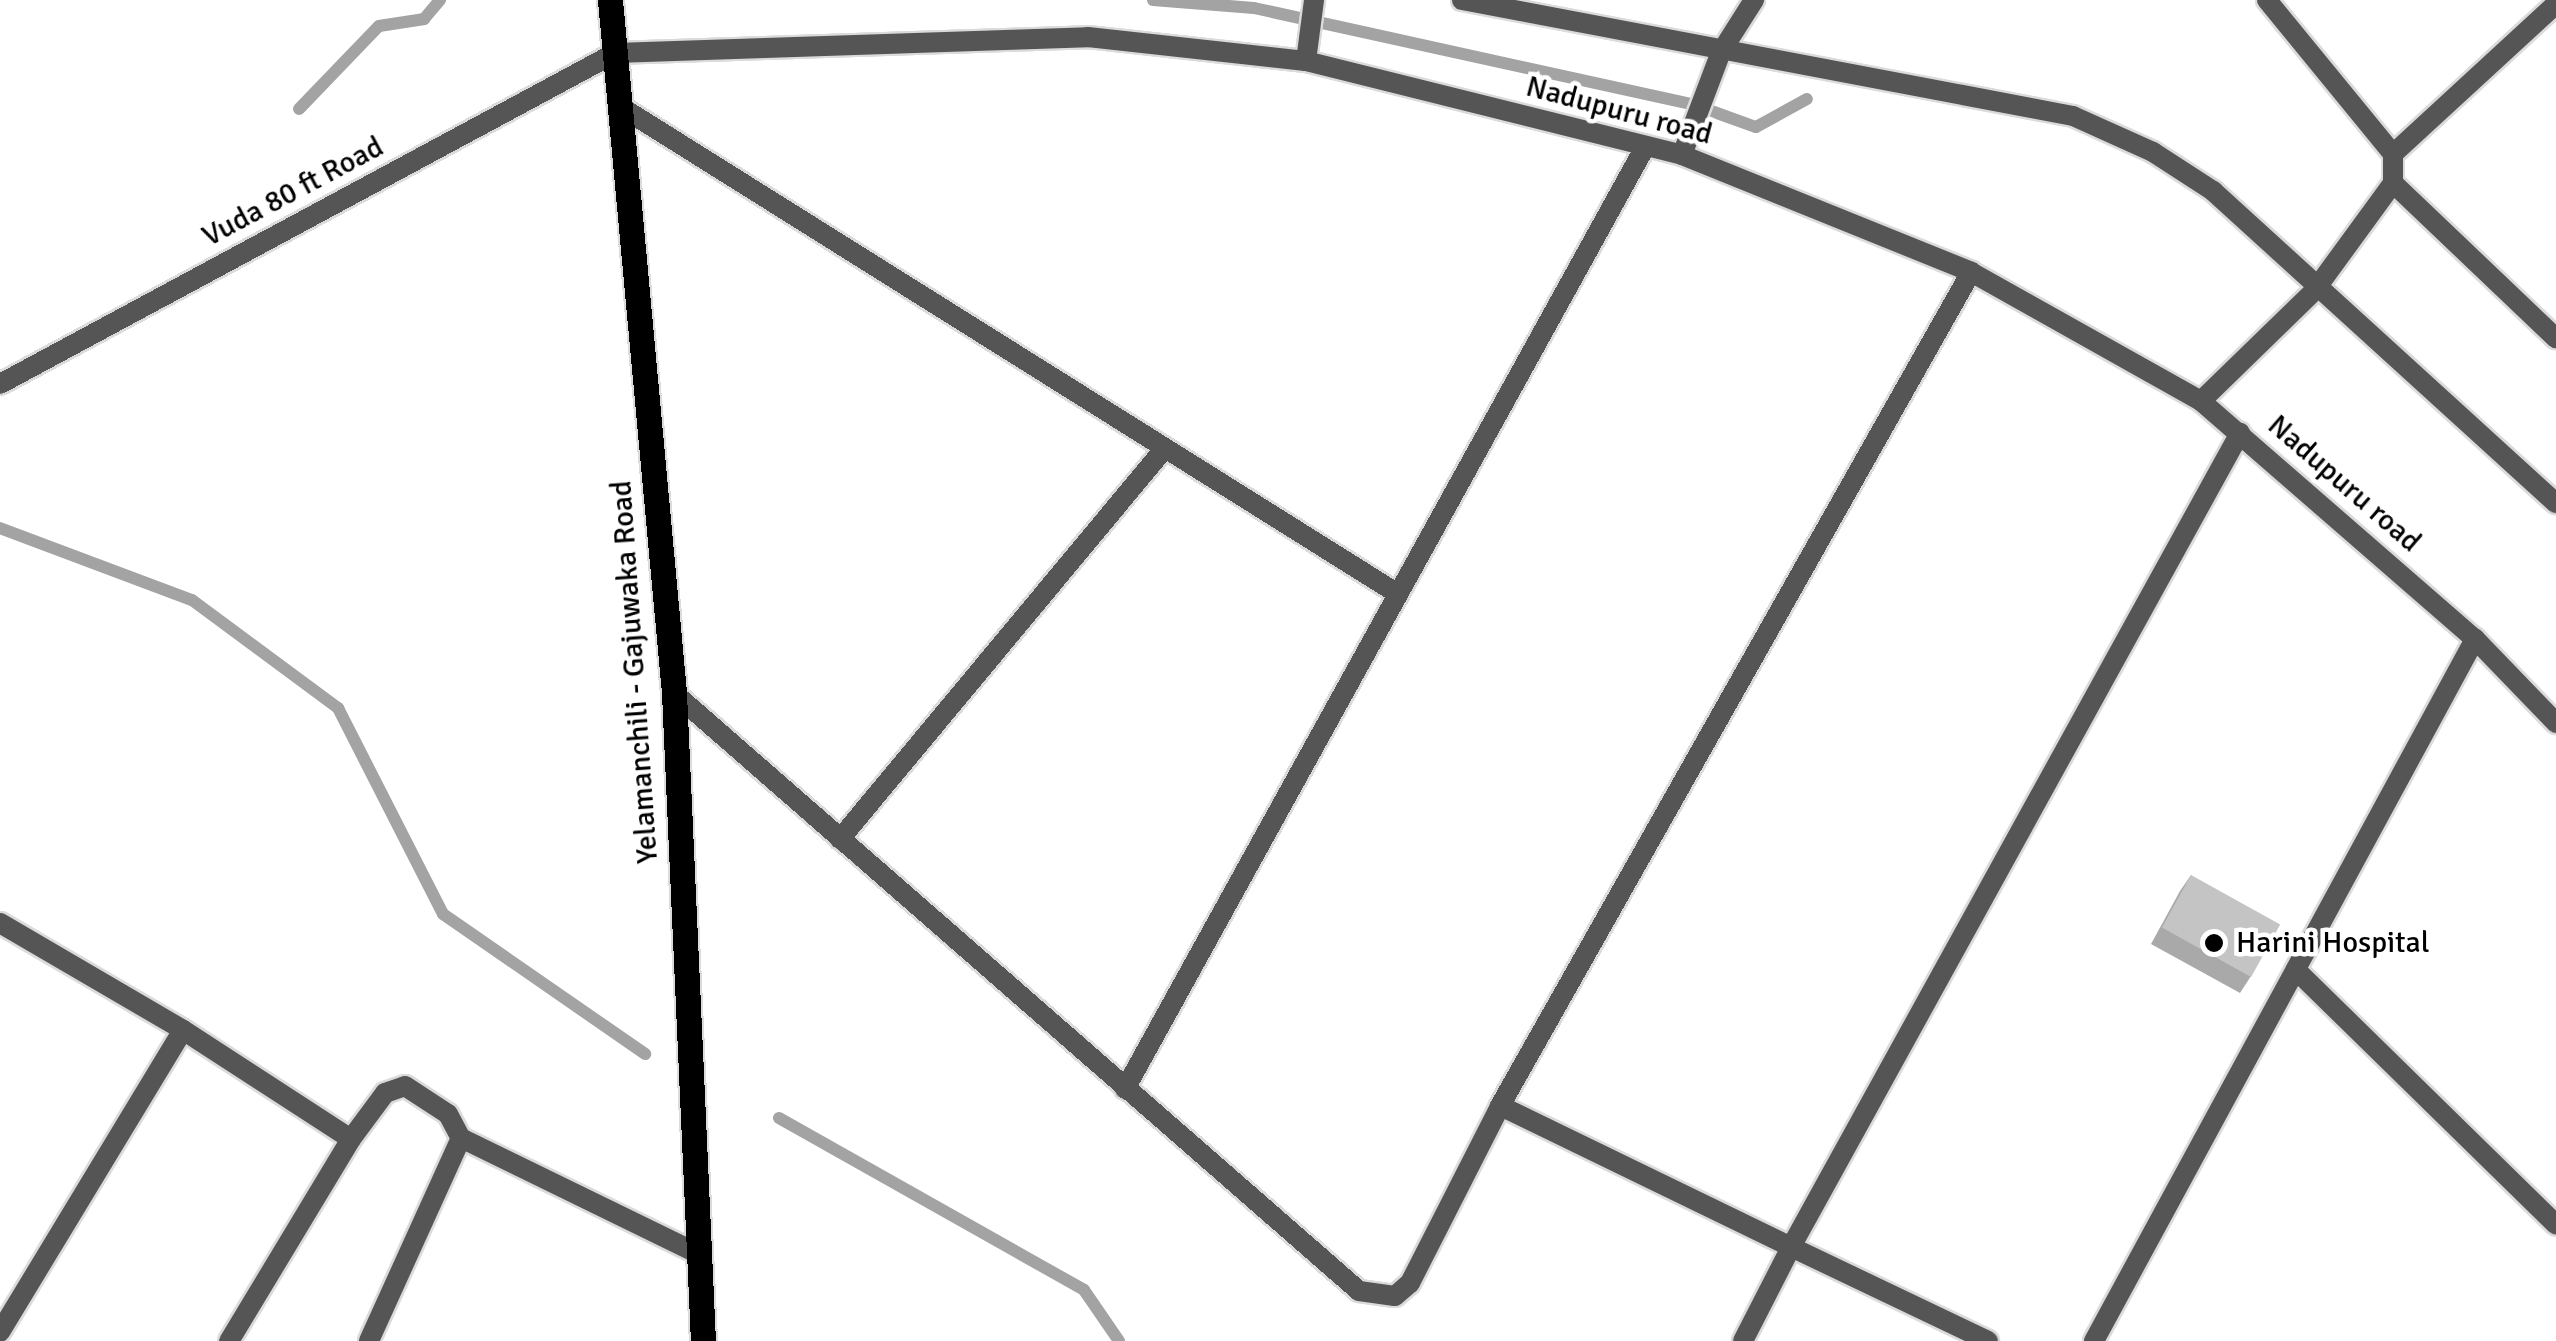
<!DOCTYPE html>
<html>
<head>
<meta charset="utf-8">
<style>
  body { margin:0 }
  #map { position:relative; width:2556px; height:1341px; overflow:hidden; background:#fff; font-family:Signika,sans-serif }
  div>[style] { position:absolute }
  .stream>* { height:12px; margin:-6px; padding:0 6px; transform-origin:6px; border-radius:6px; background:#a3a3a3 }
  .roads { filter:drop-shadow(2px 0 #dbdbdb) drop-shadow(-2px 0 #dbdbdb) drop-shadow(0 2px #dbdbdb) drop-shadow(0 -2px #dbdbdb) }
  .minor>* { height:20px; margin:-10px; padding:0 10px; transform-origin:10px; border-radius:10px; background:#555 }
  .tertiary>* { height:20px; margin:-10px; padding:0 10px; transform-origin:10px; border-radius:10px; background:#555 }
  .primary>* { height:25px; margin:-12.5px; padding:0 12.5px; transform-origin:12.5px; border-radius:12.5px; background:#000 }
  .wall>* { inset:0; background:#a9a9a9 }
  .building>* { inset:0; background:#c4c4c4; transform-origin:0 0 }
  .dots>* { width:28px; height:28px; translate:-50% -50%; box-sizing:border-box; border:5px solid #fff; border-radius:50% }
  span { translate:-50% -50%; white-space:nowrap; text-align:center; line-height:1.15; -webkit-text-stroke:9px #fff; paint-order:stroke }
  .street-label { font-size:30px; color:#000 }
  .poi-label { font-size:30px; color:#000 }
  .left { translate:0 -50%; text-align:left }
</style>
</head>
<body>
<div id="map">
  <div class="stream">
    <div style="left:1153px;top:0;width:101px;rotate:4.5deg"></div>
    <div style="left:1254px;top:8px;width:448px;rotate:12.4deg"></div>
    <div style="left:1692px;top:104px;width:68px;rotate:19.8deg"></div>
    <div style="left:1756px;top:127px;width:58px;rotate:-28.8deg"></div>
    <div style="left:299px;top:109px;width:115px;rotate:-46.1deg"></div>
    <div style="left:379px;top:26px;width:46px;rotate:-8.8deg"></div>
    <div style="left:424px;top:19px;width:25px;rotate:-50deg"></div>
    <div style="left:0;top:528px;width:205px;rotate:20.6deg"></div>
    <div style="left:192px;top:600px;width:182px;rotate:36.5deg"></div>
    <div style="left:338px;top:708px;width:231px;rotate:63deg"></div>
    <div style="left:443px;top:914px;width:246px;rotate:34.7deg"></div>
    <div style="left:779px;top:1118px;width:350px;rotate:29.4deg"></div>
    <div style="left:1084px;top:1290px;width:62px;rotate:55.5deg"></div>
  </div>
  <div class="roads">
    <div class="minor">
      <div style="left:621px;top:107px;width:917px;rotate:32.08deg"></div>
      <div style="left:2393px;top:154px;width:222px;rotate:-42.6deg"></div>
      <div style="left:1682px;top:155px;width:110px;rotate:-69.3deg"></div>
      <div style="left:1721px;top:52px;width:62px;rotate:-57.6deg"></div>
      <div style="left:2393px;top:183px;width:225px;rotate:43.6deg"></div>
      <div style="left:2201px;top:401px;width:159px;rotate:-44.2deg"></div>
      <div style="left:2315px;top:290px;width:132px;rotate:-53.9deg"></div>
      <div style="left:2393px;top:183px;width:29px;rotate:-90deg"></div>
      <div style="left:2393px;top:154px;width:199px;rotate:-129.3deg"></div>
      <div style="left:674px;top:693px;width:909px;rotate:41.12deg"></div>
      <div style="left:1359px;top:1291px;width:36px;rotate:8deg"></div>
      <div style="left:1395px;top:1296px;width:20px;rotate:-41deg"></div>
      <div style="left:1410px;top:1283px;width:199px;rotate:-63deg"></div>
      <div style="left:840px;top:839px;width:508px;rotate:-50.27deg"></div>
      <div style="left:0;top:923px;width:212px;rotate:30.3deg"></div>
      <div style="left:183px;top:1030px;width:353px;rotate:121.2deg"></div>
      <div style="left:2296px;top:970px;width:364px;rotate:44.4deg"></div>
      <div style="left:183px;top:1030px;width:200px;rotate:33deg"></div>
      <div style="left:351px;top:1139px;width:236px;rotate:121.1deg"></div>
      <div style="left:1125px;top:1089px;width:1076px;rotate:-61.1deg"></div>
      <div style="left:461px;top:1138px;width:263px;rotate:26deg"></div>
      <div style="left:351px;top:1139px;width:57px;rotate:-53.5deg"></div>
      <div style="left:385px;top:1093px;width:21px;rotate:-19deg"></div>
      <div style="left:405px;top:1086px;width:51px;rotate:33.1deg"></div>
      <div style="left:448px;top:1114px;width:27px;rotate:62deg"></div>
      <div style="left:461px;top:1138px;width:223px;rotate:114.4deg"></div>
      <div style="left:1743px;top:1341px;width:106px;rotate:-62.9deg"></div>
      <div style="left:1791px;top:1247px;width:323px;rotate:-154.1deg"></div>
      <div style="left:1500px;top:1106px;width:958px;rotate:-60.54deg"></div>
      <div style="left:1988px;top:1341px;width:218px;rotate:-154.5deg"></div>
      <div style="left:1791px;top:1247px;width:930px;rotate:-61.12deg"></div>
      <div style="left:2094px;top:1341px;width:799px;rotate:-61.51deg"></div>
    </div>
    <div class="tertiary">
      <div style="left:1462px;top:0;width:622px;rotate:10.75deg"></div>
      <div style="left:2073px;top:116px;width:88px;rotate:24.2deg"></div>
      <div style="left:2153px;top:152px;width:72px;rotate:33deg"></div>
      <div style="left:2213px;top:191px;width:464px;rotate:42.3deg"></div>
      <div style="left:1306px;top:61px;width:62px;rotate:-82.5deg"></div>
      <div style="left:0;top:384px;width:698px;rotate:-28.29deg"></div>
      <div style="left:615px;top:53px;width:473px;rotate:-1.9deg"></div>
      <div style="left:1088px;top:37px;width:219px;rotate:6.3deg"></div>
      <div style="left:1306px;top:61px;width:388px;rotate:14deg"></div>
      <div style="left:1682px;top:155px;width:312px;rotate:22deg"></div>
      <div style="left:1971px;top:272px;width:264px;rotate:29.3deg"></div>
      <div style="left:2201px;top:401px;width:363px;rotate:41deg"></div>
      <div style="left:2475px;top:639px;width:117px;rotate:46deg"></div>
    </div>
    <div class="primary">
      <div style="left:610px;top:0;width:696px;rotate:84.72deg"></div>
      <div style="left:674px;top:693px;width:649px;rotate:87.44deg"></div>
    </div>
  </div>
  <div class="wall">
    <div style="clip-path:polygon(2191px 875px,2251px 976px,2240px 993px,2151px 944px,2180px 891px)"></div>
  </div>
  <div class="building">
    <div style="left:2191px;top:875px;width:102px;height:60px;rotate:29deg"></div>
  </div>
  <div class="dots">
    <div style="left:2214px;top:943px;background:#000"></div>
  </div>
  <div class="street-label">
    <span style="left:1619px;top:111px;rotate:15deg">Nadupuru road</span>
    <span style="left:293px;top:192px;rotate:-28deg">Vuda 80 ft Road</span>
    <span style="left:2344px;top:484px;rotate:41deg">Nadupuru road</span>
    <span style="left:635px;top:672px;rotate:-94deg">Yelamanchili - Gajuwaka Road</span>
  </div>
  <div class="poi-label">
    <span class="left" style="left:2236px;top:943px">Harini Hospital</span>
  </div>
</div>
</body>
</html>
